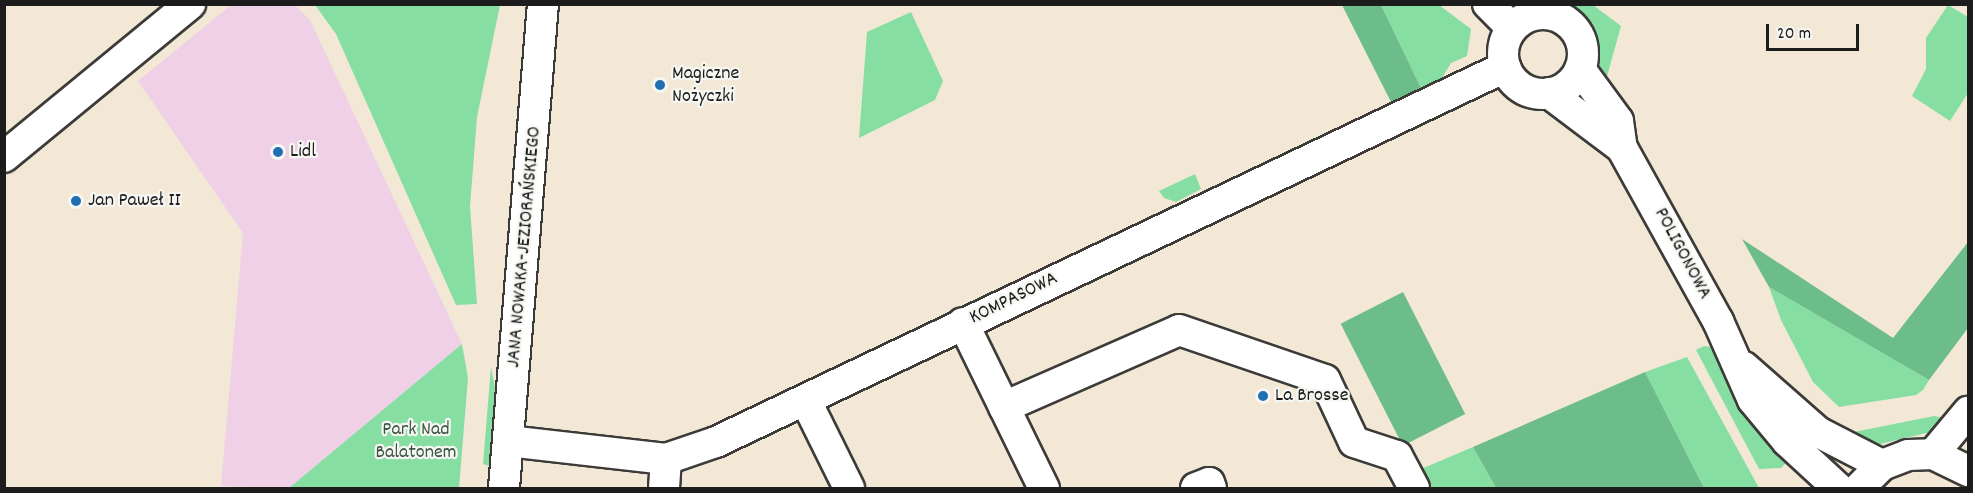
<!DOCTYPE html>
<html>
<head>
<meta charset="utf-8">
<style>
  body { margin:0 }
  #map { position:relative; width:1973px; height:493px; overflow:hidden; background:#f3e8d5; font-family:Dekko,sans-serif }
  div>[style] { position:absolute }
  .built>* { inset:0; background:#efd0e7 }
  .green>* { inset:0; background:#86dea3 }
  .forest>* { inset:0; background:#6cbd89; transform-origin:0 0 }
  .roads { filter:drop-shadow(2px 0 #3c3b38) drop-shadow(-2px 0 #3c3b38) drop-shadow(0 2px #3c3b38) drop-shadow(0 -2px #3c3b38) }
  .minor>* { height:30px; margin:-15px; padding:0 15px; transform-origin:15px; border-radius:15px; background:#fff }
  .minor>.ring { margin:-15px; padding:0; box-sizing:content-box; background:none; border:30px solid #fff; border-radius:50% }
  .dots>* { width:16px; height:16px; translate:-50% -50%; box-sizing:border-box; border:3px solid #f6f6f2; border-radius:50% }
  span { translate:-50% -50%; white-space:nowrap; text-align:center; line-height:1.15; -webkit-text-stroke:4.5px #f6f6f2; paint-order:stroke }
  .poi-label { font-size:20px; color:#1c1c1c }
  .left { translate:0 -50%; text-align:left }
  .street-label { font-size:20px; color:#1c1c1c }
  .park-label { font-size:20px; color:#3c5644 }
  .frame { position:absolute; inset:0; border:6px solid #1c1c1c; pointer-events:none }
  .scale { position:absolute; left:1766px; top:24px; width:93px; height:27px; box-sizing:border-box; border:3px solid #1c1c1c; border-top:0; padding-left:8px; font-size:18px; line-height:21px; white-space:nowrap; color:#1c1c1c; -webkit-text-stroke:4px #f6f6f2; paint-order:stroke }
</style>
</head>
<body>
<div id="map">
  <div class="built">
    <div style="clip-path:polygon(231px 5px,295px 5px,310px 20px,462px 344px,289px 488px,221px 486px,243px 233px,138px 81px)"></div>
  </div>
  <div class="green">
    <div style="clip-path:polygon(315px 5px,500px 5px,477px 117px,470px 206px,477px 304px,456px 305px,336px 34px)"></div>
    <div style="clip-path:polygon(1381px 5px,1439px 5px,1471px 29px,1467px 56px,1451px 63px,1442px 78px,1421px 88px)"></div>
    <div style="clip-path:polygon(1564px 5px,1593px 5px,1621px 26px,1606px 80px,1597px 70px,1586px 25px)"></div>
    <div style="clip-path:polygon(1948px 5px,1968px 17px,1968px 93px,1950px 121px,1912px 96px,1926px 69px,1926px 38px)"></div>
    <div style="clip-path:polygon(911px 12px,943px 81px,935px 100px,859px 138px,867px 32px)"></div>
    <div style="clip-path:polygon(1195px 174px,1201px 189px,1176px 202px,1164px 198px,1159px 191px)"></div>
    <div style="clip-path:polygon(1769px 287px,1929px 380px,1923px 390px,1916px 395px,1839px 407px,1813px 382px,1781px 320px)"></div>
    <div style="clip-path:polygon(462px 344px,468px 378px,459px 488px,289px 488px)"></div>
    <div style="clip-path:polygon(1704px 346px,1712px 347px,1791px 458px,1781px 468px,1759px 469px,1696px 350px)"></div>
    <div style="clip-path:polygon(1687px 357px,1759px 488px,1704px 488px,1645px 372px)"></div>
    <div style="clip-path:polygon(491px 367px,495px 388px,489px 466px,483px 464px)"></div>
    <div style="clip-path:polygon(1934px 416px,1946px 418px,1935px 431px,1876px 445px,1849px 433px)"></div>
    <div style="clip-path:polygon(1473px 447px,1496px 488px,1422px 488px,1414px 472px)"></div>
  </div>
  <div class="forest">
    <div style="clip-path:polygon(1342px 5px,1381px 5px,1421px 88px,1391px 102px)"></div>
    <div style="clip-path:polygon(1742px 239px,1893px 338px,1968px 242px,1968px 328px,1929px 380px,1769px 287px)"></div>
    <div style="left:1403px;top:292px;width:137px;height:70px;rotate:63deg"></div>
    <div style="clip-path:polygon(1645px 372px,1704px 488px,1496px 488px,1473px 447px)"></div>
  </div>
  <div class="roads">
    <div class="minor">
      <div style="left:1488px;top:4px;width:34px;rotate:45deg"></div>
      <div class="ring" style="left:1503px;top:14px;width:50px;height:50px"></div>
      <div style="left:1580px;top:69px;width:64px;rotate:53.8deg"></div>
      <div style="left:1618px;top:121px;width:27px;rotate:82deg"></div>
      <div style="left:1549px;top:93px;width:91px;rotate:37deg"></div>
      <div style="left:1622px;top:148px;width:198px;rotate:61deg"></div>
      <div style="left:1718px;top:321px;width:86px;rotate:66.1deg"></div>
      <div style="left:1753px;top:400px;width:53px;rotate:50.3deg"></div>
      <div style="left:1787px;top:441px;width:69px;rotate:42.7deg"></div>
      <div style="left:4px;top:157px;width:241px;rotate:-39.4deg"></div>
      <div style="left:963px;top:323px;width:184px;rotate:63.9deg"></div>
      <div style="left:1744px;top:367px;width:98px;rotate:41.3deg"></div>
      <div style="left:1818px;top:432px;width:72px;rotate:27.3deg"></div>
      <div style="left:806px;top:401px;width:97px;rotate:63.7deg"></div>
      <div style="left:1004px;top:407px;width:191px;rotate:-23.7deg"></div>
      <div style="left:1179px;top:330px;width:154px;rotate:18.9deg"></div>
      <div style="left:1325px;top:380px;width:68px;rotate:64.9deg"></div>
      <div style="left:1354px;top:442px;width:45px;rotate:18deg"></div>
      <div style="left:1397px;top:456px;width:36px;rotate:62deg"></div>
      <div style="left:508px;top:441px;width:159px;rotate:6.5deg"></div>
      <div style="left:666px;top:459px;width:53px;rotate:-18.8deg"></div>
      <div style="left:716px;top:442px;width:874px;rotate:-25.42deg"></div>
      <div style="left:1933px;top:454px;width:55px;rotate:-50.2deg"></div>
      <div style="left:504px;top:488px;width:486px;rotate:-85.4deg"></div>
      <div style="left:664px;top:488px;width:29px;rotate:-86deg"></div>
      <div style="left:1196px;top:488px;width:14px;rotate:-21deg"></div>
      <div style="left:1209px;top:483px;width:5px;rotate:68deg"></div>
      <div style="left:1859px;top:488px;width:33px;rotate:-45deg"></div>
      <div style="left:1882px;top:465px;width:28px;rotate:-21deg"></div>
      <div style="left:1908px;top:455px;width:25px;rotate:-2deg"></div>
      <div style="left:1933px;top:454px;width:39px;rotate:26deg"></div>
    </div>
  </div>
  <div class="dots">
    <div style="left:660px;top:85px;background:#1f6fb2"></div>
    <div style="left:278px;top:152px;background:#1f6fb2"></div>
    <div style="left:76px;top:201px;background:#1f6fb2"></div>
    <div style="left:1263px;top:396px;background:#1f6fb2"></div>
  </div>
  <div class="poi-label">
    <span class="left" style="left:672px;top:86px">Magiczne<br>Nożyczki</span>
    <span class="left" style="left:290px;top:152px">Lidl</span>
    <span class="left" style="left:88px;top:201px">Jan Paweł II</span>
    <span class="left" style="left:1275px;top:396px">La Brosse</span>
  </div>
  <div class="street-label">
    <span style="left:525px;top:247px;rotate:-85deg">JANA NOWAKA-JEZIORAŃSKIEGO</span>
    <span style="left:1682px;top:254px;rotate:62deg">POLIGONOWA</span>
    <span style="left:1014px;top:299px;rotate:-26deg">KOMPASOWA</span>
  </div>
  <div class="park-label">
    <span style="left:416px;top:442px">Park Nad<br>Balatonem</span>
  </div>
  <div class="frame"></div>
  <div class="scale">20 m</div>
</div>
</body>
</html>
